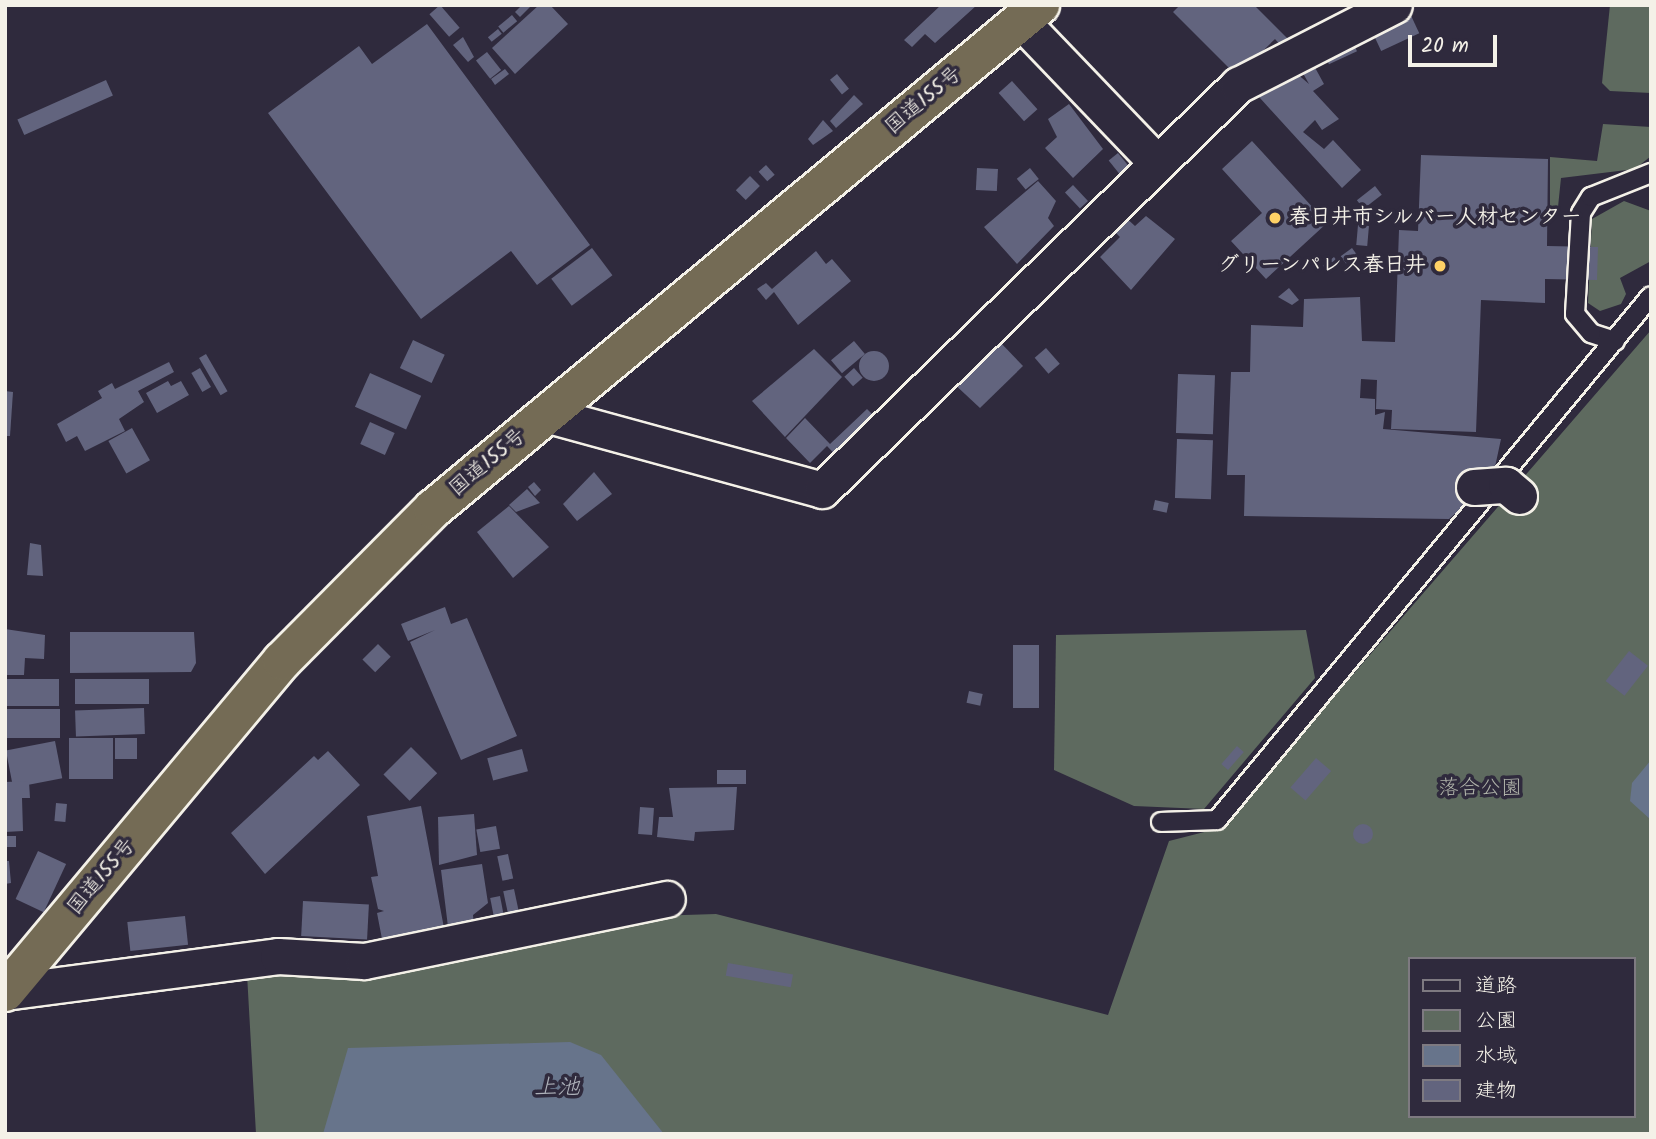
<!DOCTYPE html>
<html>
<head>
<meta charset="utf-8">
<style>
  body { margin:0 }
  #map { position:relative; width:1656px; height:1139px; overflow:hidden; background:#2f2a3d; font-family:Kalam,"Klee One",sans-serif }
  div>[style] { position:absolute }
  .green>* { inset:0; background:#5e6a5f }
  .water>* { inset:0; background:#67748b }
  .building>* { inset:0; background:#62647e; transform-origin:0 0 }
  .round { border-radius:50% }
  .roads { filter:drop-shadow(2px 0 #f4f1e8) drop-shadow(-2px 0 #f4f1e8) drop-shadow(0 2px #f4f1e8) drop-shadow(0 -2px #f4f1e8) }
  .lane>* { height:18px; margin:-9px; padding:0 9px; transform-origin:9px; border-radius:9px; background:#2f2a3d }
  .street>* { height:35px; margin:-17.5px; padding:0 17.5px; transform-origin:17.5px; border-radius:17.5px; background:#2f2a3d }
  .highway>* { height:38px; margin:-19px; padding:0 19px; transform-origin:19px; border-radius:19px; background:#746b55 }
  .bridges { filter:drop-shadow(2px 0 #f4f1e8) drop-shadow(-2px 0 #f4f1e8) drop-shadow(0 2px #f4f1e8) drop-shadow(0 -2px #f4f1e8) }
  .street-bridge>* { height:35px; margin:-17.5px; padding:0 17.5px; transform-origin:17.5px; border-radius:17.5px; background:#2f2a3d }
  .dots>* { width:19px; height:19px; translate:-50% -50%; box-sizing:border-box; border:4px solid #2f2a3d; border-radius:50% }
  span { translate:-50% -50%; white-space:nowrap; text-align:center; line-height:1.15; -webkit-text-stroke:7px #2f2a3d; paint-order:stroke }
  .street-label { font-size:21px; color:#f4f1e8 }
  .poi-label { font-size:21px; color:#f4f1e8; font-weight:700 }
  .left { translate:0 -50%; text-align:left }
  .right { translate:-100% -50%; text-align:right }
  .park-label { font-size:21px; color:#b0b4aa }
  .water-label { font-size:23px; color:#aeb2ba; font-style:italic }
  .frame { position:absolute; inset:0; border:7px solid #f4f1e8; pointer-events:none }
  .legend { position:absolute; left:1408px; top:957px; width:228px; height:161px; box-sizing:border-box; background:#2f2a3d; border:2px solid #7e7a81; margin:0; padding:9px 12px; list-style:none; font-size:21px; color:#f4f1e8 }
  .legend li { display:flex; align-items:center; gap:14px; height:35px }
  .legend b { width:35px; border:2px solid #7e7a81 }
  .scale { position:absolute; left:1408px; top:35px; width:89px; height:32px; box-sizing:border-box; border:4px solid #f4f1e8; border-top:0; padding-left:9px; font-size:21px; line-height:24px; white-space:nowrap; color:#f4f1e8; -webkit-text-stroke:5px #2f2a3d; paint-order:stroke }
</style>
</head>
<body>
<div id="map">
  <div class="green">
    <div style="clip-path:polygon(1610px 5px,1651px 5px,1651px 93px,1610px 91px,1602px 83px)"></div>
    <div style="clip-path:polygon(1603px 124px,1651px 127px,1651px 156px,1635px 169px,1561px 178px,1558px 207px,1550px 206px,1550px 157px,1597px 161px)"></div>
    <div style="clip-path:polygon(1624px 201px,1651px 211px,1651px 261px,1620px 278px,1626px 294px,1621px 304px,1600px 311px,1588px 303px,1592px 219px)"></div>
    <div style="clip-path:polygon(evenodd,1651px 330px,1651px 1134px,256px 1134px,247px 974px,370px 976px,653px 916px,716px 914px,1108px 1015px,1169px 841px,1220px 828px,1651px 330px,1409px 959px,1633px 959px,1633px 1116px,1409px 1116px,1409px 959px)"></div>
    <div style="clip-path:polygon(1306px 630px,1315px 678px,1204px 809px,1134px 806px,1054px 770px,1056px 635px)"></div>
  </div>
  <div class="water">
    <div style="clip-path:polygon(1651px 760px,1651px 820px,1630px 801px,1632px 783px)"></div>
    <div style="clip-path:polygon(570px 1042px,601px 1055px,664px 1134px,323px 1134px,348px 1048px)"></div>
  </div>
  <div class="building">
    <div style="left:440px;top:5px;width:30px;height:14px;rotate:49deg"></div>
    <div style="clip-path:polygon(522px 5px,532px 5px,520px 17px,515px 12px)"></div>
    <div style="clip-path:polygon(539px 5px,550px 5px,568px 24px,515px 74px,492px 48px)"></div>
    <div style="clip-path:polygon(941px 5px,977px 5px,935px 43px,925px 34px,912px 47px,904px 40px)"></div>
    <div style="clip-path:polygon(1180px 5px,1254px 5px,1289px 40px,1282px 47px,1275px 39px,1237px 76px,1173px 12px)"></div>
    <div style="left:1407px;top:7px;width:29px;height:42px;rotate:65deg"></div>
    <div style="left:512px;top:15px;width:8px;height:18px;rotate:50deg"></div>
    <div style="clip-path:polygon(427px 24px,590px 245px,537px 285px,511px 251px,421px 319px,268px 113px,359px 46px,372px 64px)"></div>
    <div style="left:498px;top:29px;width:6px;height:13px;rotate:51deg"></div>
    <div style="left:1349px;top:34px;width:19px;height:31px;rotate:65deg"></div>
    <div style="clip-path:polygon(463px 37px,474px 57px,468px 62px,453px 45px)"></div>
    <div style="left:487px;top:52px;width:23px;height:14px;rotate:52deg"></div>
    <div style="clip-path:polygon(1307px 53px,1324px 84px,1313px 91px,1339px 119px,1322px 130px,1315px 120px,1303px 132px,1324px 149px,1333px 140px,1361px 170px,1342px 188px,1250px 87px,1270px 75px,1278px 87px,1295px 72px,1309px 84px,1295px 59px)"></div>
    <div style="clip-path:polygon(505px 69px,509px 74px,495px 85px,491px 79px)"></div>
    <div style="left:837px;top:74px;width:19px;height:9px;rotate:51deg"></div>
    <div style="left:106px;top:80px;width:17px;height:97px;rotate:66deg"></div>
    <div style="left:1012px;top:81px;width:38px;height:18px;rotate:48deg"></div>
    <div style="clip-path:polygon(854px 95px,863px 104px,836px 128px,830px 121px)"></div>
    <div style="clip-path:polygon(1069px 104px,1103px 149px,1073px 178px,1045px 148px,1057px 137px,1048px 119px)"></div>
    <div style="clip-path:polygon(823px 120px,833px 131px,813px 145px,808px 139px)"></div>
    <div style="clip-path:polygon(1252px 141px,1327px 223px,1266px 279px,1231px 241px,1262px 213px,1222px 169px)"></div>
    <div style="left:1118px;top:153px;width:22px;height:12px;rotate:51deg"></div>
    <div style="clip-path:polygon(1421px 155px,1548px 159px,1547px 246px,1598px 247px,1597px 280px,1545px 279px,1545px 303px,1481px 300px,1476px 432px,1391px 429px,1392px 410px,1376px 409px,1377px 380px,1361px 379px,1360px 398px,1375px 399px,1375px 415px,1385px 412px,1383px 429px,1501px 439px,1492px 481px,1449px 519px,1244px 516px,1245px 475px,1227px 475px,1231px 372px,1250px 372px,1251px 325px,1303px 327px,1304px 299px,1360px 297px,1362px 341px,1395px 342px,1399px 230px,1418px 231px)"></div>
    <div style="left:766px;top:165px;width:13px;height:10px;rotate:48deg"></div>
    <div style="left:977px;top:168px;width:21px;height:22px;rotate:3deg"></div>
    <div style="left:1030px;top:168px;width:14px;height:17px;rotate:51deg"></div>
    <div style="left:750px;top:176px;width:14px;height:20px;rotate:45deg"></div>
    <div style="clip-path:polygon(1038px 181px,1056px 201px,1048px 218px,1054px 226px,1017px 264px,984px 227px)"></div>
    <div style="left:1073px;top:185px;width:22px;height:11px;rotate:47deg"></div>
    <div style="left:1375px;top:186px;width:11px;height:23px;rotate:52deg"></div>
    <div style="clip-path:polygon(1124px 216px,1135px 226px,1146px 216px,1175px 239px,1131px 290px,1100px 257px,1120px 237px,1111px 228px)"></div>
    <div style="left:1358px;top:225px;width:11px;height:20px;rotate:5deg"></div>
    <div style="left:592px;top:248px;width:34px;height:51px;rotate:53deg"></div>
    <div style="left:1352px;top:248px;width:9px;height:14px;rotate:54deg"></div>
    <div style="clip-path:polygon(816px 251px,826px 264px,832px 259px,851px 281px,798px 325px,774px 292px,766px 300px,757px 289px,766px 283px,772px 289px)"></div>
    <div style="left:1334px;top:257px;width:10px;height:14px;rotate:53deg"></div>
    <div style="clip-path:polygon(1289px 288px,1299px 300px,1292px 305px,1278px 297px)"></div>
    <div style="left:413px;top:340px;width:35px;height:31px;rotate:25deg"></div>
    <div style="left:854px;top:341px;width:17px;height:30px;rotate:50deg"></div>
    <div style="clip-path:polygon(999px 341px,1023px 366px,980px 408px,951px 381px)"></div>
    <div style="left:1046px;top:348px;width:21px;height:15px;rotate:49deg"></div>
    <div style="clip-path:polygon(814px 349px,842px 377px,785px 437px,752px 401px)"></div>
    <div class="round" style="left:859px;top:351px;width:30px;height:30px"></div>
    <div style="left:206px;top:354px;width:43px;height:8px;rotate:60deg"></div>
    <div style="clip-path:polygon(169px 362px,174px 372px,138px 391px,144px 402px,119px 419px,125px 431px,85px 451px,77px 436px,66px 442px,57px 424px,102px 398px,98px 391px,112px 383px,115px 389px)"></div>
    <div style="left:200px;top:368px;width:22px;height:10px;rotate:60deg"></div>
    <div style="left:854px;top:368px;width:13px;height:13px;rotate:48deg"></div>
    <div style="left:370px;top:373px;width:56px;height:37px;rotate:24deg"></div>
    <div style="left:1178px;top:374px;width:37px;height:59px;rotate:2deg"></div>
    <div style="clip-path:polygon(168px 381px,171px 386px,181px 381px,189px 395px,157px 413px,146px 393px)"></div>
    <div style="clip-path:polygon(5px 391px,13px 392px,10px 436px,5px 436px)"></div>
    <div style="clip-path:polygon(867px 409px,883px 425px,843px 463px,827px 446px,810px 463px,786px 438px,805px 418px,830px 444px)"></div>
    <div style="left:370px;top:422px;width:27px;height:24px;rotate:24deg"></div>
    <div style="left:132px;top:428px;width:37px;height:27px;rotate:61deg"></div>
    <div style="left:1177px;top:439px;width:36px;height:59px;rotate:2deg"></div>
    <div style="clip-path:polygon(594px 472px,612px 494px,577px 521px,563px 504px)"></div>
    <div style="clip-path:polygon(534px 482px,541px 490px,535px 496px,528px 487px)"></div>
    <div style="clip-path:polygon(527px 489px,540px 503px,516px 512px,509px 505px)"></div>
    <div style="left:1155px;top:500px;width:14px;height:10px;rotate:12deg"></div>
    <div style="clip-path:polygon(509px 506px,549px 547px,513px 578px,477px 532px)"></div>
    <div style="clip-path:polygon(30px 543px,41px 545px,43px 576px,27px 575px)"></div>
    <div style="clip-path:polygon(445px 607px,451px 624px,467px 618px,517px 736px,461px 760px,410px 642px,435px 630px,408px 641px,401px 624px)"></div>
    <div style="clip-path:polygon(5px 629px,45px 635px,44px 659px,25px 658px,24px 675px,5px 675px)"></div>
    <div style="clip-path:polygon(70px 632px,194px 632px,196px 663px,191px 672px,70px 673px)"></div>
    <div style="left:378px;top:644px;width:18px;height:22px;rotate:45deg"></div>
    <div style="left:1013px;top:645px;width:26px;height:63px"></div>
    <div style="left:1629px;top:651px;width:24px;height:38px;rotate:38deg"></div>
    <div style="left:59px;top:679px;width:27px;height:54px;rotate:90deg"></div>
    <div style="left:75px;top:679px;width:74px;height:25px"></div>
    <div style="left:969px;top:691px;width:14px;height:12px;rotate:12deg"></div>
    <div style="left:144px;top:708px;width:26px;height:69px;rotate:88deg"></div>
    <div style="left:60px;top:709px;width:29px;height:55px;rotate:90deg"></div>
    <div style="left:69px;top:738px;width:44px;height:41px"></div>
    <div style="left:115px;top:738px;width:22px;height:21px"></div>
    <div style="left:55px;top:741px;width:38px;height:50px;rotate:79deg"></div>
    <div style="left:1237px;top:746px;width:9px;height:24px;rotate:41deg"></div>
    <div style="left:411px;top:747px;width:37px;height:39px;rotate:45deg"></div>
    <div style="left:522px;top:749px;width:23px;height:36px;rotate:75deg"></div>
    <div style="clip-path:polygon(328px 751px,360px 785px,265px 874px,231px 833px,314px 756px,318px 760px)"></div>
    <div style="left:1316px;top:758px;width:20px;height:39px;rotate:41deg"></div>
    <div style="left:717px;top:770px;width:29px;height:14px"></div>
    <div style="clip-path:polygon(29px 781px,30px 798px,22px 798px,23px 831px,5px 832px,5px 782px)"></div>
    <div style="clip-path:polygon(737px 787px,734px 830px,695px 832px,694px 841px,657px 837px,659px 817px,673px 817px,669px 788px)"></div>
    <div style="left:56px;top:803px;width:11px;height:18px;rotate:5deg"></div>
    <div style="clip-path:polygon(421px 806px,444px 928px,382px 939px,377px 913px,384px 911px,378px 909px,371px 877px,378px 876px,367px 816px)"></div>
    <div style="left:640px;top:807px;width:14px;height:27px;rotate:4deg"></div>
    <div style="clip-path:polygon(474px 814px,477px 855px,439px 865px,438px 817px)"></div>
    <div class="round" style="left:1353px;top:824px;width:20px;height:20px"></div>
    <div style="left:496px;top:826px;width:23px;height:20px;rotate:80deg"></div>
    <div style="left:5px;top:836px;width:11px;height:11px"></div>
    <div style="left:38px;top:851px;width:31px;height:53px;rotate:25deg"></div>
    <div style="left:508px;top:854px;width:25px;height:11px;rotate:78deg"></div>
    <div style="clip-path:polygon(5px 861px,9px 861px,11px 883px,5px 884px)"></div>
    <div style="clip-path:polygon(482px 864px,488px 903px,473px 915px,474px 925px,449px 935px,441px 870px)"></div>
    <div style="left:514px;top:889px;width:25px;height:11px;rotate:78deg"></div>
    <div style="left:500px;top:896px;width:20px;height:10px;rotate:79deg"></div>
    <div style="left:303px;top:901px;width:66px;height:35px;rotate:3deg"></div>
    <div style="left:185px;top:916px;width:29px;height:58px;rotate:84deg"></div>
    <div style="left:728px;top:963px;width:66px;height:13px;rotate:10deg"></div>
  </div>
  <div class="roads">
    <div class="lane">
      <div style="left:1615px;top:341px;width:25px;rotate:-162deg"></div>
      <div style="left:1591px;top:333px;width:25px;rotate:-130deg"></div>
      <div style="left:1575px;top:314px;width:101px;rotate:-86.6deg"></div>
      <div style="left:1581px;top:213px;width:19px;rotate:-58deg"></div>
      <div style="left:1591px;top:197px;width:65px;rotate:-21.8deg"></div>
      <div style="left:1161px;top:822px;width:56px;rotate:-2deg"></div>
      <div style="left:1217px;top:820px;width:680px;rotate:-50.37deg"></div>
    </div>
    <div class="street">
      <div style="left:1021px;top:21px;width:197px;rotate:46.2deg"></div>
      <div style="left:545px;top:414px;width:287px;rotate:15.3deg"></div>
      <div style="left:822px;top:490px;width:581px;rotate:-44.23deg"></div>
      <div style="left:1238px;top:85px;width:175px;rotate:-27.1deg"></div>
      <div style="left:5px;top:992px;width:275px;rotate:-7.5deg"></div>
      <div style="left:278px;top:956px;width:86px;rotate:3.3deg"></div>
      <div style="left:364px;top:961px;width:309px;rotate:-11.6deg"></div>
    </div>
    <div class="highway">
      <div style="left:5px;top:992px;width:432px;rotate:-50.1deg"></div>
      <div style="left:282px;top:661px;width:214px;rotate:-45.2deg"></div>
      <div style="left:433px;top:509px;width:789px;rotate:-39.7deg"></div>
    </div>
  </div>
  <div class="bridges">
    <div class="street-bridge">
      <div style="left:1474px;top:487px;width:32px;rotate:-4deg"></div>
      <div style="left:1506px;top:485px;width:17px;rotate:40deg"></div>
    </div>
  </div>
  <div class="dots">
    <div style="left:1275px;top:218px;background:#ffd166"></div>
    <div style="left:1440px;top:266px;background:#ffd166"></div>
  </div>
  <div class="street-label">
    <span style="left:924px;top:101px;rotate:-40deg">国道155号</span>
    <span style="left:488px;top:463px;rotate:-40deg">国道155号</span>
    <span style="left:102px;top:877px;rotate:-50deg">国道155号</span>
  </div>
  <div class="poi-label">
    <span class="left" style="left:1289px;top:218px">春日井市シルバー人材センター</span>
    <span class="right" style="left:1426px;top:266px">グリーンパレス春日井</span>
  </div>
  <div class="park-label">
    <span style="left:1480px;top:789px">落合公園</span>
  </div>
  <div class="water-label">
    <span style="left:557px;top:1088px">上池</span>
  </div>
  <div class="frame"></div>
  <ul class="legend">
  <li><b style="height:9px;background:#2f2a3d"></b>道路</li>
  <li><b style="height:19px;background:#5e6a5f"></b>公園</li>
  <li><b style="height:19px;background:#67748b"></b>水域</li>
  <li><b style="height:19px;background:#62647e"></b>建物</li>
  </ul>
  <div class="scale">20 m</div>
</div>
</body>
</html>
